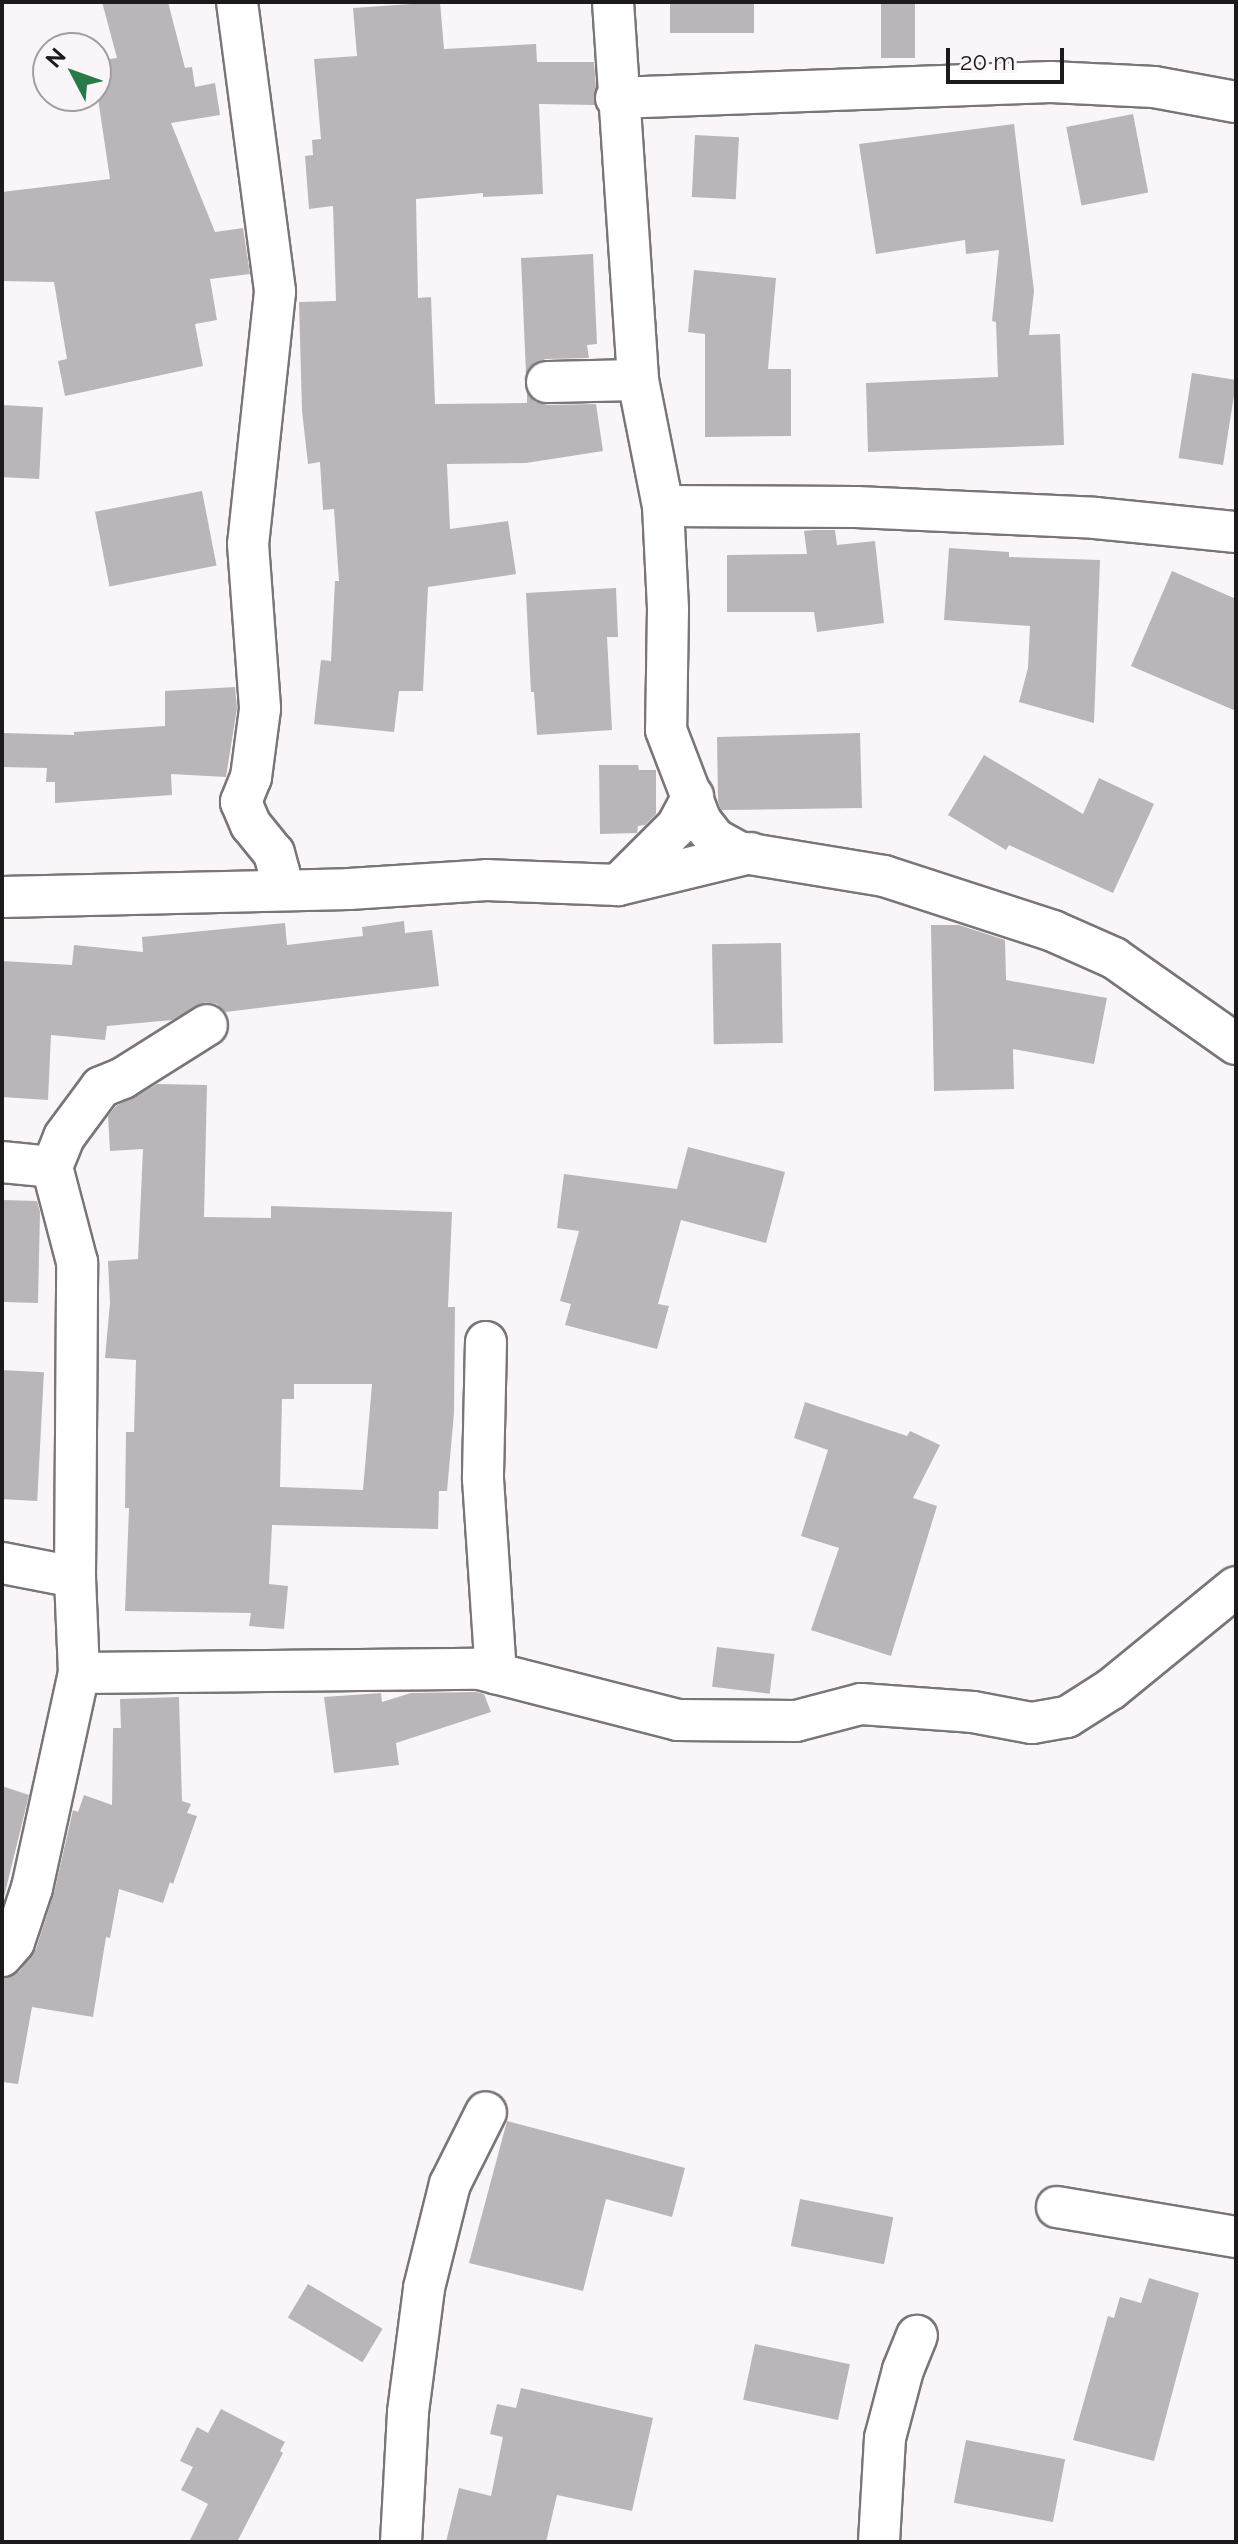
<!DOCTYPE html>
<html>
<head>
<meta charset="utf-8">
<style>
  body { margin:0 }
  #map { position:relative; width:1238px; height:2544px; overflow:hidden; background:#faf5f8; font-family:Raleway,sans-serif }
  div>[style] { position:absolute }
  .building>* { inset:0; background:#bab5b9; transform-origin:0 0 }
  .roads { filter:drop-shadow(2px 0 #797578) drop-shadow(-2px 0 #797578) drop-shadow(0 2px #797578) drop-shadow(0 -2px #797578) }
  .street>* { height:40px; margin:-20px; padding:0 20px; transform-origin:20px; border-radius:20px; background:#fff }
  span { translate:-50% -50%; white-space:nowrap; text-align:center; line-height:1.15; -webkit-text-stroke:7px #faf5f8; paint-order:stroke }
  .frame { position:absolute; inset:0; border:4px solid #1c1a1b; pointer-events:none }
  .north { position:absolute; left:32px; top:32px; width:80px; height:80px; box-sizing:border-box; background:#faf5f8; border:2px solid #a19da0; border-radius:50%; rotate:311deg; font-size:22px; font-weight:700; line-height:32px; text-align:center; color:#1c1a1b }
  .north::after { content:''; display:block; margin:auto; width:28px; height:36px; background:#297949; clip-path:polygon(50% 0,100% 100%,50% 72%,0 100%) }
  .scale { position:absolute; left:946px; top:48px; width:118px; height:36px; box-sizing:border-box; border:4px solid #1c1a1b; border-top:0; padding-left:10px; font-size:24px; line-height:28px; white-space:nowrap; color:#1c1a1b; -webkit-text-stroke:6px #faf5f8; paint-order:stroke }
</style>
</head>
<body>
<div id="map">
  <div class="building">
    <div style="clip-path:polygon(102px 2px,168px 2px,185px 68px,192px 67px,195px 87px,215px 83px,220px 115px,171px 123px,215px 232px,243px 228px,250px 274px,210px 279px,217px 320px,195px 324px,203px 366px,65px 396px,58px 361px,67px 359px,54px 282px,2px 281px,2px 192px,110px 179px,96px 85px,96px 61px,117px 58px)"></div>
    <div style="clip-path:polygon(440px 2px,444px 49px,536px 44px,537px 62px,594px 62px,596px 88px,595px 105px,539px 104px,543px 194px,483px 197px,483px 193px,416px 199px,418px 298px,431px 297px,435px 404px,527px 403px,527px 392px,535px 402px,547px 405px,596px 404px,603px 451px,526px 463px,447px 464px,450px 529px,508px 521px,516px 574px,428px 587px,423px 691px,399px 691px,394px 732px,314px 724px,321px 660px,331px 661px,335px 581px,339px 581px,334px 509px,323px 510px,320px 462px,308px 464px,302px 411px,299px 302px,336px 301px,333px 206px,309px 209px,305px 156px,313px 155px,312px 140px,321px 139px,314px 59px,357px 56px,353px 8px)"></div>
    <div style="left:670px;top:2px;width:84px;height:31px"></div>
    <div style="left:881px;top:2px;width:34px;height:56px"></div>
    <div style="left:1133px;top:114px;width:80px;height:68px;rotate:79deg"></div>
    <div style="clip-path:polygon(1014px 124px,1034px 291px,1029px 335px,1060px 334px,1064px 445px,868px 452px,866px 383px,998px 377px,996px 322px,992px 321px,999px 250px,966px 254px,965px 240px,876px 254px,859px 144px)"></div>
    <div style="left:695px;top:135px;width:44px;height:62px;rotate:3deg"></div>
    <div style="clip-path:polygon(593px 254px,597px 344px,587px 345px,589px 358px,546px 359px,534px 363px,526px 374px,521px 258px)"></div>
    <div style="clip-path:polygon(694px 270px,776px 278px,768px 369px,791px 369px,791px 436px,705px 437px,705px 334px,688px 332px)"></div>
    <div style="left:1192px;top:373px;width:45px;height:86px;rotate:9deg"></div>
    <div style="left:2px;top:405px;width:41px;height:72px;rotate:3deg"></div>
    <div style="left:202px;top:491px;width:76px;height:109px;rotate:79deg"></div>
    <div style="clip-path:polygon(814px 530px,835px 530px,837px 545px,875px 541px,884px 623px,817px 632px,814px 612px,727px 612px,727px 555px,807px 554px,804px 531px)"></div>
    <div style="clip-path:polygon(949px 548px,1009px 552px,1009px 557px,1100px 560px,1094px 723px,1019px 702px,1028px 668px,1030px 626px,944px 620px)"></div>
    <div style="clip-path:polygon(1172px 571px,1236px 599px,1236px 711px,1131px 666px)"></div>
    <div style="clip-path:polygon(616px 588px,618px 637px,607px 637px,612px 730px,537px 735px,534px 692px,531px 692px,526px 593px)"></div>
    <div style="clip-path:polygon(235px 687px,237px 708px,226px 777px,171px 774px,172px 795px,55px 803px,55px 782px,46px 782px,47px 768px,2px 767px,2px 733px,74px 735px,74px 732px,165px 726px,165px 691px)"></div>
    <div style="clip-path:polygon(860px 733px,862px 808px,721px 810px,718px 801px,717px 737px)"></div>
    <div style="clip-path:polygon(984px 755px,1083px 814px,1099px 778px,1154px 804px,1113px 893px,1009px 845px,1006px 850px,948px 815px)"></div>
    <div style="clip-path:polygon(599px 765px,638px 765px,639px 770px,656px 770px,656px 814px,645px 825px,638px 826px,637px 833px,600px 834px)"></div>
    <div style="clip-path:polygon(404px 921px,405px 933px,432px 930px,439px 986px,226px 1012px,217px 1004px,205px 1002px,172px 1020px,107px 1026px,105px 1040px,51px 1035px,48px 1100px,2px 1097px,2px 961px,72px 965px,74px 945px,143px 952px,142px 937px,285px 923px,287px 945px,363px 936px,362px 927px)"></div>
    <div style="clip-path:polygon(931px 925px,959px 925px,1005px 940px,1006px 980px,1107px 998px,1094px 1064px,1013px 1049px,1014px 1089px,934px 1091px)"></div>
    <div style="left:781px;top:943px;width:100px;height:69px;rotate:89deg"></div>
    <div style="clip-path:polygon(evenodd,157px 1084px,207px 1085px,204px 1217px,271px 1218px,271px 1206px,452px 1212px,448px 1307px,455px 1307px,454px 1413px,447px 1491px,439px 1491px,438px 1529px,272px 1525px,269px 1584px,288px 1586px,284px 1629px,249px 1626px,251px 1613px,125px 1611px,129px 1508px,125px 1508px,126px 1432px,134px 1432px,136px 1360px,105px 1358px,110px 1303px,108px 1261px,138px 1259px,143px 1149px,110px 1151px,108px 1116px,116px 1106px,157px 1084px,294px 1384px,372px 1384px,363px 1490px,280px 1487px,282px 1399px,294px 1399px,294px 1384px)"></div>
    <div style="clip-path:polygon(688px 1147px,785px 1172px,766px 1243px,681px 1220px,658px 1304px,669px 1306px,657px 1349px,565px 1325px,571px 1304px,560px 1301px,579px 1231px,557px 1228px,564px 1174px,677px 1189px)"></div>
    <div style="clip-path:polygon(2px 1200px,37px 1201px,40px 1212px,38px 1303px,2px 1302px)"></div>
    <div style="left:2px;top:1370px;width:42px;height:129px;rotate:3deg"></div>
    <div style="clip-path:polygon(805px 1402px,907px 1436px,910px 1431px,940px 1445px,913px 1498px,937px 1506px,891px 1656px,811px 1630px,839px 1548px,801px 1536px,828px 1450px,794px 1438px)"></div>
    <div style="left:717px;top:1647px;width:58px;height:40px;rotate:7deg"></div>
    <div style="clip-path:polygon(476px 1692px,484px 1694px,491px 1712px,396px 1743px,399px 1765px,334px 1773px,324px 1697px,381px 1693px,382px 1702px,411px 1693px)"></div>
    <div style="clip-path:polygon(179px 1697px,182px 1801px,191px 1804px,187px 1813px,197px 1816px,173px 1884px,170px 1882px,163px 1903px,119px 1889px,110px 1938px,106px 1937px,93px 2017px,32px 2007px,18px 2084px,2px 2082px,2px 1978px,19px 1972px,36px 1949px,54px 1893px,73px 1810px,78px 1812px,84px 1795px,112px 1805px,113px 1728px,121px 1728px,120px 1699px)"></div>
    <div style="clip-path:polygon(2px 1786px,29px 1795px,2px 1905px)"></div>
    <div style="clip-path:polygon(507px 2121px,685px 2168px,672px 2217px,606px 2199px,583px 2291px,469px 2263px)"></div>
    <div style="left:800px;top:2199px;width:95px;height:48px;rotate:11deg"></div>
    <div style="clip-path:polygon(1149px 2278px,1199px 2293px,1154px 2461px,1073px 2440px,1108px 2316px,1114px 2318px,1120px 2297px,1141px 2303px)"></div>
    <div style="left:308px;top:2284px;width:87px;height:39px;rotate:31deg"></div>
    <div style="left:755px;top:2344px;width:97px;height:57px;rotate:12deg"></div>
    <div style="clip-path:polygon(521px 2388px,653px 2418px,632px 2511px,557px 2495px,546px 2542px,446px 2542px,459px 2488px,491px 2496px,503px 2437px,490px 2434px,497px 2404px,516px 2408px)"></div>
    <div style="clip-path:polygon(221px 2409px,285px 2442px,280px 2451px,283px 2453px,237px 2542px,189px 2542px,208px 2504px,181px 2490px,193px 2467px,180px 2461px,197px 2427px,208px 2433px)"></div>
    <div style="left:966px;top:2440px;width:101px;height:64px;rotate:11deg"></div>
  </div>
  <div class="roads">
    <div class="street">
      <div style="left:237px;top:2px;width:292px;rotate:82.5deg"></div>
      <div style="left:275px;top:292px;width:253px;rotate:96.1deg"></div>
      <div style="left:248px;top:544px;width:165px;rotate:85.8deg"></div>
      <div style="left:260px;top:709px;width:69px;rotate:97.5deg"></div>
      <div style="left:251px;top:777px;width:27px;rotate:112deg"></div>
      <div style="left:241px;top:802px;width:25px;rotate:67deg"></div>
      <div style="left:251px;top:825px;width:36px;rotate:51deg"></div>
      <div style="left:274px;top:853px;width:20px;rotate:75deg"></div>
      <div style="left:279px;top:872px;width:18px;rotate:99deg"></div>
      <div style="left:613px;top:2px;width:379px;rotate:86.2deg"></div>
      <div style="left:638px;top:380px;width:128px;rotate:78.8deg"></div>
      <div style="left:663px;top:506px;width:103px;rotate:87.2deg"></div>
      <div style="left:668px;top:609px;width:121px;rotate:90.9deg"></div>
      <div style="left:666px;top:730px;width:97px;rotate:69deg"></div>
      <div style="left:701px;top:821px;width:23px;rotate:52deg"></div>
      <div style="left:715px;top:839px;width:26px;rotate:29deg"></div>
      <div style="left:738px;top:852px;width:148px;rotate:9.3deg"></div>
      <div style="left:884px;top:876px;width:178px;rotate:18deg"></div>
      <div style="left:1053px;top:931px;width:67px;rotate:23.9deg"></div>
      <div style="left:1114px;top:958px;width:149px;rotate:35.2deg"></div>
      <div style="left:616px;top:98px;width:435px;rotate:-2.1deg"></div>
      <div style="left:1051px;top:82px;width:103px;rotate:2.8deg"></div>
      <div style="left:1154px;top:87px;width:83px;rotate:10.4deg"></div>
      <div style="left:547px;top:382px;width:91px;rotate:-1.3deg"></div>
      <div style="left:663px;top:506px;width:193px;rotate:0.3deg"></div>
      <div style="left:856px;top:507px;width:239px;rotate:2.6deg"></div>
      <div style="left:1095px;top:518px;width:142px;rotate:5.7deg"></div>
      <div style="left:618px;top:885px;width:83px;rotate:-45deg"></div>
      <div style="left:677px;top:826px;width:34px;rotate:-62deg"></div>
      <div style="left:2px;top:897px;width:347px;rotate:-1.3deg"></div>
      <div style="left:349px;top:889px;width:138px;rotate:-3.7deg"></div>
      <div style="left:487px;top:880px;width:131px;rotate:2.2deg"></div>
      <div style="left:618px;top:885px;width:136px;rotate:-13.6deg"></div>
      <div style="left:2px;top:1162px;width:50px;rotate:5.7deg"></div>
      <div style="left:486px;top:1342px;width:137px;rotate:91.3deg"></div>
      <div style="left:483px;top:1479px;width:195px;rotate:86.2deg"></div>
      <div style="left:2px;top:1563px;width:74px;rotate:10.9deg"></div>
      <div style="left:79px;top:1673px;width:400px;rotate:-0.6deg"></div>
      <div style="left:479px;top:1669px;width:205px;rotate:14.4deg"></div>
      <div style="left:678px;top:1720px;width:118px;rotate:0.5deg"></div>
      <div style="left:796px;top:1721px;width:67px;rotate:-14.7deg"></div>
      <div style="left:861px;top:1704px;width:112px;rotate:4.1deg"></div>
      <div style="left:973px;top:1712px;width:60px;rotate:10.6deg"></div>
      <div style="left:1032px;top:1723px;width:36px;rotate:-10deg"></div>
      <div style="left:1067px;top:1717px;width:52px;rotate:-32.5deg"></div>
      <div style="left:1111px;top:1689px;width:161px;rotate:-39.2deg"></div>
      <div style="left:2px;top:1956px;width:18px;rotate:-49deg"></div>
      <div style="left:14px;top:1942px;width:57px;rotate:-71.6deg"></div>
      <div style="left:32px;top:1888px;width:220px;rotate:-77.7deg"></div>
      <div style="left:79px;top:1673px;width:96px;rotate:-92.4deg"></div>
      <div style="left:75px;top:1577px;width:315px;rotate:-89.6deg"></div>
      <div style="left:77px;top:1262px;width:98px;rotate:-104.7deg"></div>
      <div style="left:52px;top:1167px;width:32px;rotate:-68deg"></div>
      <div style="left:64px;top:1137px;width:62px;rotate:-53.5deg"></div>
      <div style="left:101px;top:1087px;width:24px;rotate:-22deg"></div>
      <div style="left:123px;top:1078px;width:99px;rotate:-32.2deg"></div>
      <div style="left:1057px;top:2207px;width:181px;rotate:9.5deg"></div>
      <div style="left:401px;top:2542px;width:130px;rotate:-86.9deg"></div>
      <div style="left:408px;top:2412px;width:125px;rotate:-82.6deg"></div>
      <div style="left:424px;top:2288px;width:107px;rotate:-76deg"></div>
      <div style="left:450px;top:2184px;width:80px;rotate:-63.4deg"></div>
      <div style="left:879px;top:2542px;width:104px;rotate:-86.7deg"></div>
      <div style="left:885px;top:2438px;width:70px;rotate:-75.2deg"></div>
      <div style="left:903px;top:2370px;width:37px;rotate:-68deg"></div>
    </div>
  </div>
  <div class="frame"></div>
  <div class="north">N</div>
  <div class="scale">20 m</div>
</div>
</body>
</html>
